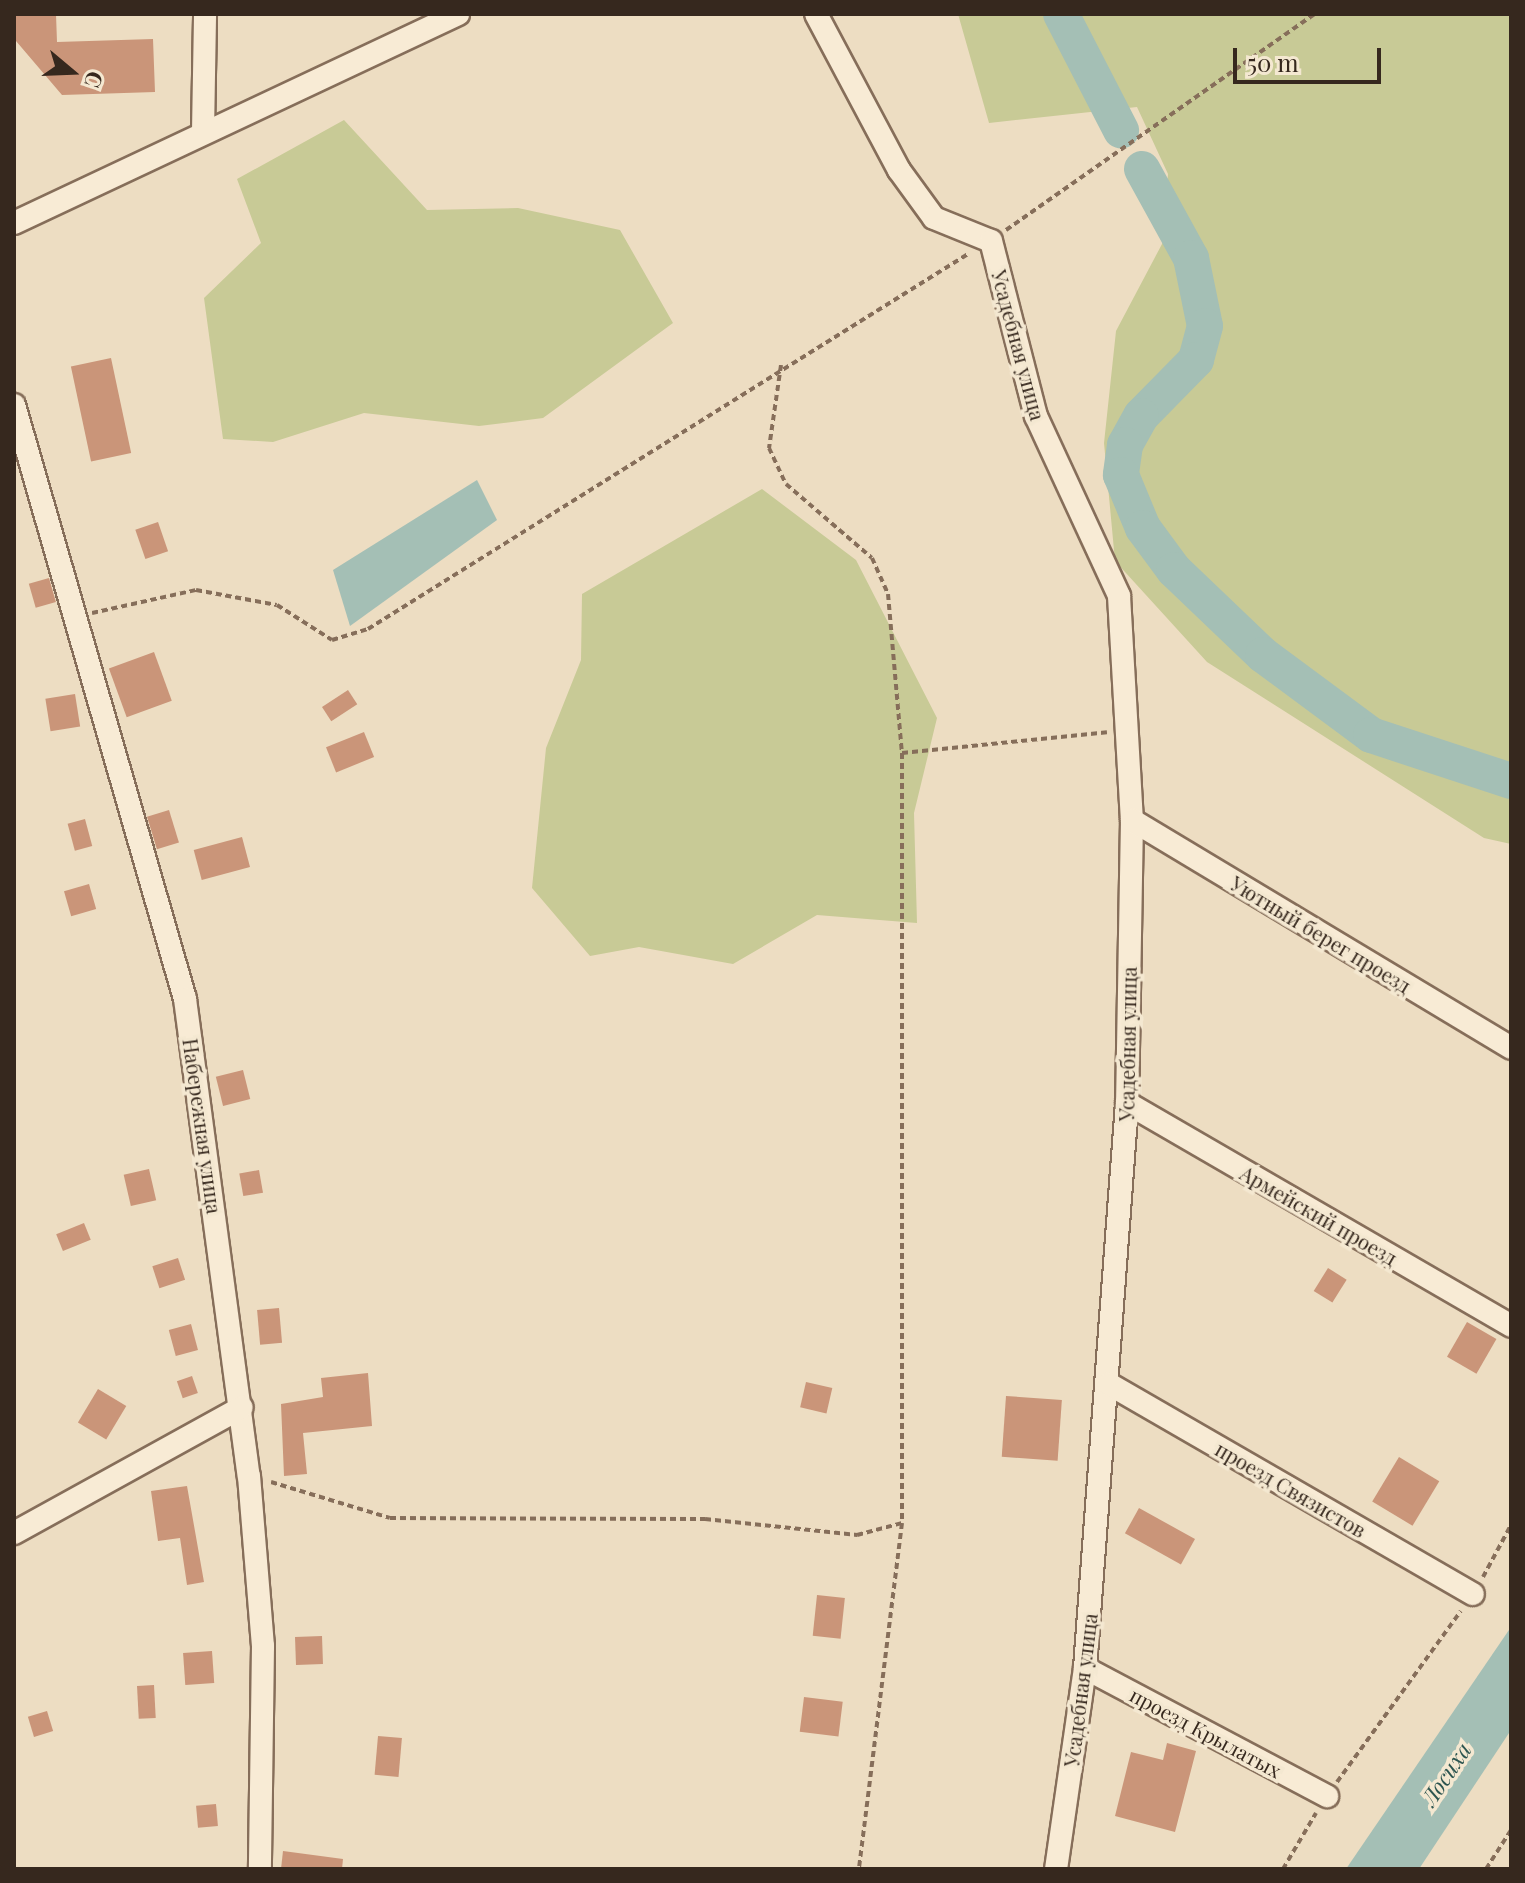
<!DOCTYPE html>
<html>
<head>
<meta charset="utf-8">
<style>
  body { margin:0 }
  #map { position:relative; width:1525px; height:1883px; overflow:hidden; background:#edddc2; font-family:"Playfair Display",serif }
  div>[style] { position:absolute }
  .green>* { inset:0; background:#c8ca96 }
  .water>* { inset:0; background:#a4bfb5 }
  .river>* { height:36px; margin:-18px; padding:0 18px; transform-origin:18px; border-radius:18px; background:#a4bfb5 }
  .building>* { inset:0; background:#ca9579; transform-origin:0 0 }
  .path>* { height:4px; margin-top:-2px; transform-origin:0; background:repeating-linear-gradient(90deg,#866e5a 0 6px,transparent 0 10px) }
  .roads { filter:drop-shadow(2px 0 #866e5a) drop-shadow(-2px 0 #866e5a) drop-shadow(0 2px #866e5a) drop-shadow(0 -2px #866e5a) }
  .minor>* { height:22px; margin:-11px; padding:0 11px; transform-origin:11px; border-radius:11px; background:#f8ebd5 }
  span { translate:-50% -50%; white-space:nowrap; text-align:center; line-height:1.15; -webkit-text-stroke:7px #f4e8d1; paint-order:stroke }
  .street-label { font-size:20px; color:#36281e }
  .water-label { font-size:22px; color:#2d5550; font-style:italic }
  .frame { position:absolute; inset:0; border:16px solid #36281e; pointer-events:none }
  .north { position:absolute; left:32px; top:32px; width:80px; height:80px; -webkit-text-stroke:6px #f4e8d1; paint-order:stroke; rotate:109deg; font-size:22px; font-weight:700; line-height:32px; text-align:center; color:#36281e }
  .north::after { content:''; display:block; margin:auto; width:28px; height:36px; background:#36281e; clip-path:polygon(50% 0,100% 100%,50% 72%,0 100%) }
  .scale { position:absolute; left:1233px; top:48px; width:148px; height:36px; box-sizing:border-box; border:4px solid #36281e; border-top:0; padding-left:10px; font-size:24px; line-height:28px; white-space:nowrap; color:#36281e; -webkit-text-stroke:6px #f4e8d1; paint-order:stroke }
</style>
</head>
<body>
<div id="map">
  <div class="green">
    <div style="clip-path:polygon(958px 14px,1511px 14px,1511px 844px,1484px 838px,1207px 662px,1115px 561px,1104px 443px,1116px 331px,1162px 244px,1168px 174px,1137px 107px,989px 123px)"></div>
    <div style="clip-path:polygon(344px 120px,427px 210px,518px 208px,620px 230px,673px 323px,543px 418px,479px 426px,364px 413px,273px 442px,223px 439px,204px 298px,261px 243px,237px 179px)"></div>
    <div style="clip-path:polygon(762px 489px,856px 560px,937px 718px,914px 813px,917px 923px,817px 915px,733px 964px,639px 947px,590px 956px,532px 888px,546px 748px,581px 660px,582px 594px)"></div>
  </div>
  <div class="water">
    <div style="clip-path:polygon(477px 480px,497px 520px,350px 626px,333px 570px)"></div>
    <div style="clip-path:polygon(1511px 1627px,1511px 1730px,1419px 1869px,1346px 1869px)"></div>
  </div>
  <div class="river">
    <div style="left:1061px;top:14px;width:131px;rotate:62.7deg"></div>
    <div style="left:1142px;top:169px;width:102px;rotate:61.2deg"></div>
    <div style="left:1191px;top:258px;width:69px;rotate:78.4deg"></div>
    <div style="left:1205px;top:326px;width:35px;rotate:105deg"></div>
    <div style="left:1196px;top:360px;width:78px;rotate:134.5deg"></div>
    <div style="left:1141px;top:416px;width:33px;rotate:119deg"></div>
    <div style="left:1125px;top:445px;width:30px;rotate:98deg"></div>
    <div style="left:1121px;top:475px;width:57px;rotate:67.5deg"></div>
    <div style="left:1143px;top:528px;width:52px;rotate:53.6deg"></div>
    <div style="left:1174px;top:570px;width:123px;rotate:43.7deg"></div>
    <div style="left:1263px;top:655px;width:134px;rotate:36.5deg"></div>
    <div style="left:1371px;top:735px;width:147px;rotate:18.2deg"></div>
  </div>
  <div class="building">
    <div style="clip-path:polygon(15px 14px,56px 14px,57px 42px,153px 39px,155px 92px,62px 95px,16px 41px)"></div>
    <div style="left:111px;top:358px;width:97px;height:41px;rotate:78deg"></div>
    <div style="left:158px;top:522px;width:31px;height:24px;rotate:71deg"></div>
    <div style="left:49px;top:578px;width:25px;height:21px;rotate:74deg"></div>
    <div style="left:154px;top:652px;width:52px;height:48px;rotate:70deg"></div>
    <div style="left:348px;top:690px;width:17px;height:31px;rotate:57deg"></div>
    <div style="left:75px;top:694px;width:33px;height:30px;rotate:81deg"></div>
    <div style="left:364px;top:732px;width:27px;height:41px;rotate:68deg"></div>
    <div style="left:169px;top:810px;width:34px;height:23px;rotate:73deg"></div>
    <div style="left:85px;top:819px;width:28px;height:18px;rotate:75deg"></div>
    <div style="left:242px;top:837px;width:31px;height:50px;rotate:75deg"></div>
    <div style="left:89px;top:884px;width:26px;height:26px;rotate:74deg"></div>
    <div style="left:243px;top:1070px;width:30px;height:28px;rotate:76deg"></div>
    <div style="left:149px;top:1169px;width:32px;height:26px;rotate:77deg"></div>
    <div style="left:259px;top:1170px;width:23px;height:20px;rotate:80deg"></div>
    <div style="left:84px;top:1223px;width:18px;height:30px;rotate:68deg"></div>
    <div style="left:178px;top:1258px;width:23px;height:27px;rotate:72deg"></div>
    <div style="left:1328px;top:1268px;width:22px;height:27px;rotate:32deg"></div>
    <div style="left:279px;top:1308px;width:35px;height:22px;rotate:85deg"></div>
    <div style="left:1467px;top:1322px;width:34px;height:40px;rotate:30deg"></div>
    <div style="left:191px;top:1324px;width:27px;height:23px;rotate:75deg"></div>
    <div style="clip-path:polygon(368px 1373px,372px 1426px,303px 1433px,307px 1474px,284px 1476px,281px 1404px,323px 1397px,321px 1378px)"></div>
    <div style="left:192px;top:1376px;width:18px;height:16px;rotate:71deg"></div>
    <div style="left:806px;top:1382px;width:27px;height:26px;rotate:13deg"></div>
    <div style="left:98px;top:1389px;width:33px;height:39px;rotate:31deg"></div>
    <div style="left:1006px;top:1396px;width:56px;height:61px;rotate:4deg"></div>
    <div style="left:1399px;top:1457px;width:47px;height:52px;rotate:31deg"></div>
    <div style="clip-path:polygon(187px 1486px,204px 1582px,187px 1585px,180px 1538px,158px 1541px,151px 1491px)"></div>
    <div style="left:1139px;top:1508px;width:64px;height:29px;rotate:29deg"></div>
    <div style="left:817px;top:1595px;width:28px;height:41px;rotate:6deg"></div>
    <div style="left:322px;top:1636px;width:28px;height:27px;rotate:88deg"></div>
    <div style="left:212px;top:1651px;width:32px;height:29px;rotate:86deg"></div>
    <div style="left:154px;top:1685px;width:33px;height:17px;rotate:87deg"></div>
    <div style="left:804px;top:1697px;width:39px;height:35px;rotate:7deg"></div>
    <div style="left:47px;top:1711px;width:21px;height:20px;rotate:73deg"></div>
    <div style="left:378px;top:1736px;width:24px;height:39px;rotate:5deg"></div>
    <div style="clip-path:polygon(1167px 1743px,1196px 1751px,1175px 1832px,1115px 1816px,1131px 1752px,1163px 1760px)"></div>
    <div style="left:216px;top:1804px;width:22px;height:20px;rotate:85deg"></div>
    <div style="clip-path:polygon(283px 1851px,343px 1859px,342px 1869px,281px 1869px)"></div>
  </div>
  <div class="path">
    <div style="left:1006px;top:230px;width:377px;rotate:-35deg"></div>
    <div style="left:781px;top:365px;width:84px;rotate:98.2deg"></div>
    <div style="left:769px;top:448px;width:40px;rotate:65deg"></div>
    <div style="left:786px;top:484px;width:113px;rotate:40.7deg"></div>
    <div style="left:872px;top:558px;width:39px;rotate:66deg"></div>
    <div style="left:888px;top:594px;width:160px;rotate:85deg"></div>
    <div style="left:902px;top:753px;width:770px;rotate:90deg"></div>
    <div style="left:902px;top:1523px;width:349px;rotate:97.1deg"></div>
    <div style="left:92px;top:613px;width:107px;rotate:-12.5deg"></div>
    <div style="left:196px;top:590px;width:82px;rotate:10.5deg"></div>
    <div style="left:277px;top:605px;width:65px;rotate:32.5deg"></div>
    <div style="left:332px;top:640px;width:38px;rotate:-17deg"></div>
    <div style="left:368px;top:629px;width:708px;rotate:-32.01deg"></div>
    <div style="left:902px;top:753px;width:206px;rotate:-5.8deg"></div>
    <div style="left:271px;top:1482px;width:124px;rotate:16.8deg"></div>
    <div style="left:390px;top:1518px;width:315px;rotate:0.2deg"></div>
    <div style="left:705px;top:1519px;width:153px;rotate:6deg"></div>
    <div style="left:857px;top:1535px;width:47px;rotate:-14.9deg"></div>
    <div style="left:1483px;top:1577px;width:59px;rotate:-61.7deg"></div>
    <div style="left:1337px;top:1782px;width:211px;rotate:-54.1deg"></div>
    <div style="left:1283px;top:1869px;width:65px;rotate:-59.5deg"></div>
    <div style="left:1486px;top:1869px;width:46px;rotate:-57.3deg"></div>
  </div>
  <div class="roads">
    <div class="minor">
      <div style="left:816px;top:14px;width:177px;rotate:62deg"></div>
      <div style="left:899px;top:170px;width:59px;rotate:53.9deg"></div>
      <div style="left:934px;top:218px;width:61px;rotate:22deg"></div>
      <div style="left:991px;top:241px;width:181px;rotate:75.6deg"></div>
      <div style="left:1036px;top:416px;width:198px;rotate:65.2deg"></div>
      <div style="left:1119px;top:596px;width:224px;rotate:86.7deg"></div>
      <div style="left:1132px;top:820px;width:283px;rotate:91deg"></div>
      <div style="left:1127px;top:1103px;width:567px;rotate:94.25deg"></div>
      <div style="left:1085px;top:1668px;width:203px;rotate:98.2deg"></div>
      <div style="left:203px;top:132px;width:118px;rotate:-89deg"></div>
      <div style="left:14px;top:223px;width:491px;rotate:-25.2deg"></div>
      <div style="left:14px;top:405px;width:618px;rotate:73.94deg"></div>
      <div style="left:185px;top:999px;width:481px;rotate:82.4deg"></div>
      <div style="left:249px;top:1476px;width:171px;rotate:85.3deg"></div>
      <div style="left:263px;top:1646px;width:223px;rotate:90.8deg"></div>
      <div style="left:1132px;top:820px;width:442px;rotate:31deg"></div>
      <div style="left:1127px;top:1103px;width:444px;rotate:30.1deg"></div>
      <div style="left:1109px;top:1384px;width:420px;rotate:30deg"></div>
      <div style="left:14px;top:1533px;width:260px;rotate:-28.9deg"></div>
      <div style="left:1085px;top:1668px;width:274px;rotate:27.9deg"></div>
    </div>
  </div>
  <div class="street-label">
    <span style="left:1019px;top:345px;rotate:75deg">Усадебная улица</span>
    <span style="left:1321px;top:934px;rotate:31deg">Уютный берег проезд</span>
    <span style="left:1127px;top:1044px;rotate:-89deg">Усадебная улица</span>
    <span style="left:203px;top:1126px;rotate:82deg">Набережная улица</span>
    <span style="left:1319px;top:1215px;rotate:30deg">Армейский проезд</span>
    <span style="left:1291px;top:1489px;rotate:30deg">проезд Связистов</span>
    <span style="left:1080px;top:1690px;rotate:-83deg">Усадебная улица</span>
    <span style="left:1206px;top:1732px;rotate:28deg">проезд Крылатых</span>
  </div>
  <div class="water-label">
    <span style="left:1446px;top:1774px;rotate:-56deg">Лосиха</span>
  </div>
  <div class="frame"></div>
  <div class="north">С</div>
  <div class="scale">50 m</div>
</div>
</body>
</html>
